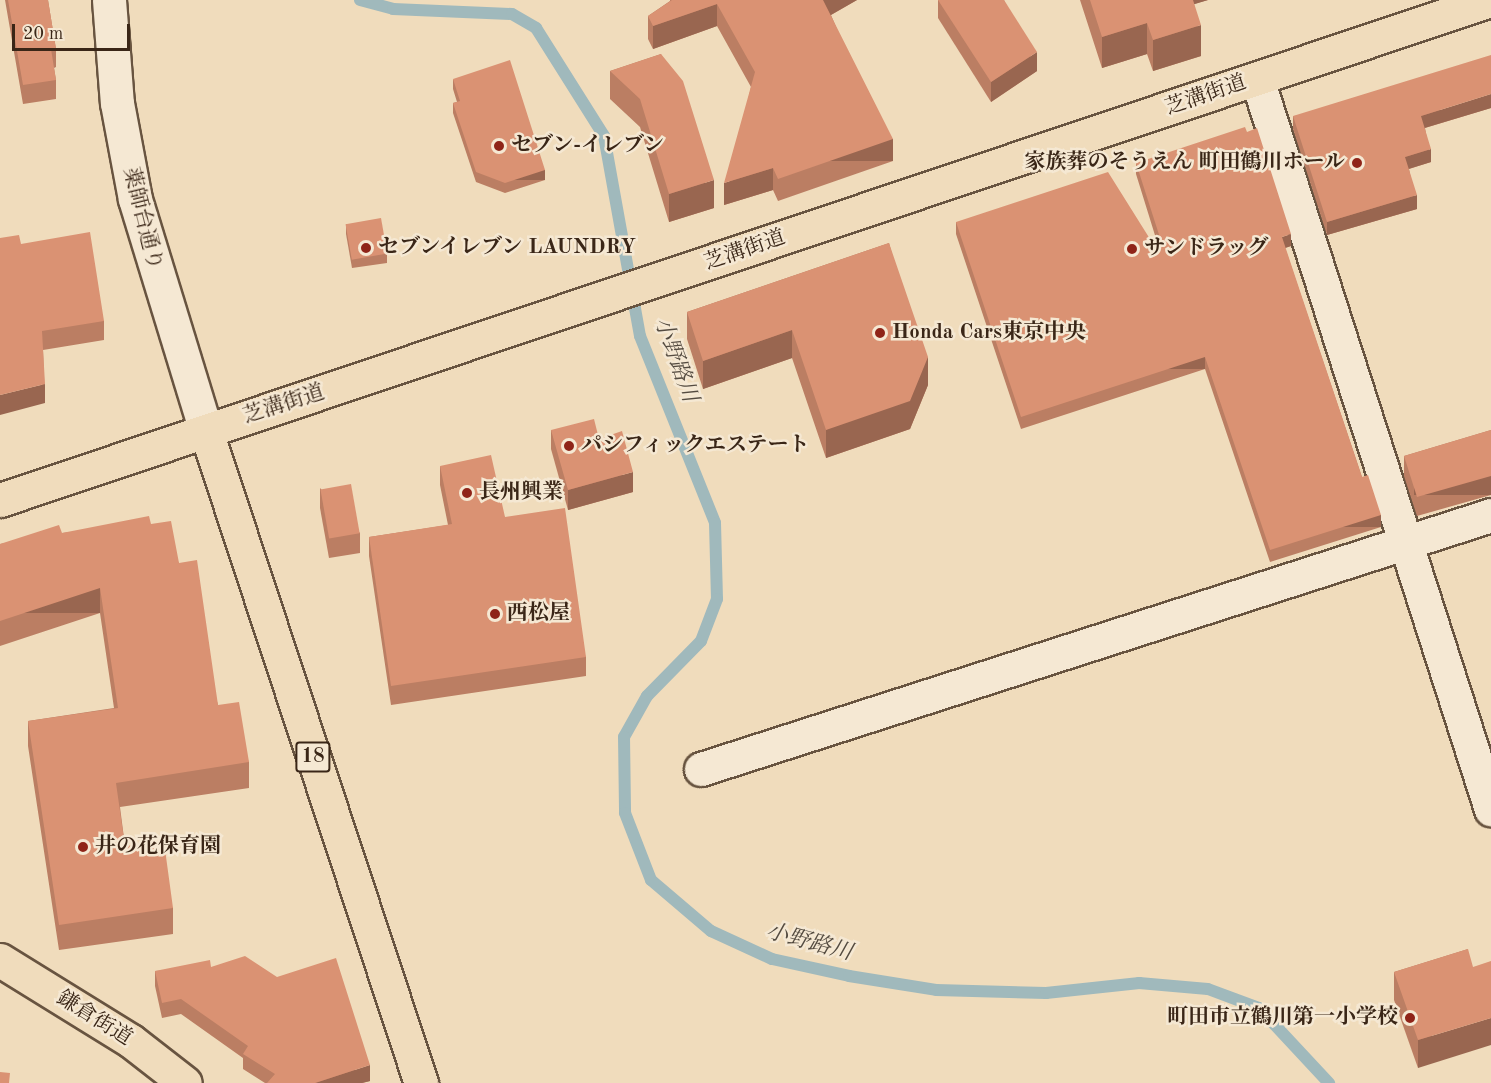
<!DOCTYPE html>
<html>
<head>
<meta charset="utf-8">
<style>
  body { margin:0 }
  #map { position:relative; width:1491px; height:1083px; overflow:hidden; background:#f0dcbc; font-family:"Old Standard TT","Noto Serif JP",serif }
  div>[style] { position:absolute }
  .stream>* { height:12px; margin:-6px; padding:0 6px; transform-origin:6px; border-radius:6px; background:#a0b9bc }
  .roads { filter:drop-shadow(2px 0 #685440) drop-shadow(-2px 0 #685440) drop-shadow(0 2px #685440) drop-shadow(0 -2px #685440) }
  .minor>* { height:33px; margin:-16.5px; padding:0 16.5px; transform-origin:16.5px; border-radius:16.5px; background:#f5e8d3 }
  .major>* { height:33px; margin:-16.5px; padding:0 16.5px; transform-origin:16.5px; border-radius:16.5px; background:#f0dcbc }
  .wall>* { inset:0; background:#bb7e63 }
  .shaded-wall>* { inset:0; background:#996650; transform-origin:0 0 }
  .building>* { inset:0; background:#da9273; transform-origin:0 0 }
  .dots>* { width:16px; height:16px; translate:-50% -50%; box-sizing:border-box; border:3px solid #f5e8d3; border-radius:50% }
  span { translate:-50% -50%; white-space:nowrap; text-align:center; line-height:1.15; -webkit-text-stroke:5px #f5e8d3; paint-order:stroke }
  .shield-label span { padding:2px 4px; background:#f5e8d3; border:2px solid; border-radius:4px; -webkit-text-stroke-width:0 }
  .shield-label { font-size:20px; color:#3a2617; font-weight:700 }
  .street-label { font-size:21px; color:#3a2617 }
  .poi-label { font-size:21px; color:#3a2617; font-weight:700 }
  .left { translate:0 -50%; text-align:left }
  .right { translate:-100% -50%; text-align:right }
  .water-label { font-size:22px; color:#544b40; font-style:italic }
  .scale { position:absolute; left:12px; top:24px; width:118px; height:27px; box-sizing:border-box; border:3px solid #3a2617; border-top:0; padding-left:8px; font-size:18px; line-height:21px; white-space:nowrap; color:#3a2617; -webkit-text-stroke:4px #f5e8d3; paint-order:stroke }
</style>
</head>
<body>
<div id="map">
  <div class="stream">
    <div style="left:360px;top:0;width:34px;rotate:15deg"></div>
    <div style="left:393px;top:9px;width:119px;rotate:2.4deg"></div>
    <div style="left:512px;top:14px;width:28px;rotate:30deg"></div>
    <div style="left:536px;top:28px;width:128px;rotate:57.8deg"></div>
    <div style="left:604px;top:136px;width:203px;rotate:79.8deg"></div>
    <div style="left:640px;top:336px;width:201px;rotate:68.1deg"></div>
    <div style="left:715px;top:523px;width:76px;rotate:88.5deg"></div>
    <div style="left:717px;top:599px;width:45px;rotate:110.9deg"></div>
    <div style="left:701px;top:641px;width:77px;rotate:134.5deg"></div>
    <div style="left:647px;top:696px;width:47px;rotate:119.3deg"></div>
    <div style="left:624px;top:737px;width:76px;rotate:89.2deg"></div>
    <div style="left:625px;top:813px;width:72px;rotate:68.8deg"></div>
    <div style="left:651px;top:880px;width:79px;rotate:40.4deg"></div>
    <div style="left:711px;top:931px;width:67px;rotate:24.7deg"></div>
    <div style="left:772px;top:959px;width:79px;rotate:12.4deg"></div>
    <div style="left:849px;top:976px;width:88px;rotate:9.1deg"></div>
    <div style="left:936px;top:990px;width:110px;rotate:1.6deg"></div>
    <div style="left:1046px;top:993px;width:94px;rotate:-6.1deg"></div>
    <div style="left:1139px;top:983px;width:69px;rotate:5deg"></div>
    <div style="left:1208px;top:989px;width:54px;rotate:20.4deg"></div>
    <div style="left:1259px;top:1008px;width:103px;rotate:47deg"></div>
  </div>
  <div class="roads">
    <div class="minor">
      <div style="left:109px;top:0;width:103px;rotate:85.6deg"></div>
      <div style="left:117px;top:103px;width:98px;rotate:79.4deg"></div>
      <div style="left:135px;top:199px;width:243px;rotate:73deg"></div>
      <div style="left:1257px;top:79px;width:767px;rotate:72.23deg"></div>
      <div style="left:701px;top:769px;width:830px;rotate:-17.82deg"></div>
    </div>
    <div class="major">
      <div style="left:206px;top:431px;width:687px;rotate:71.75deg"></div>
      <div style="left:0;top:500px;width:1572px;rotate:-18.55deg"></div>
      <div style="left:0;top:960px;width:154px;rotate:31.7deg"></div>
      <div style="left:131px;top:1041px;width:68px;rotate:37.9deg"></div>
    </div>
  </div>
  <div class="wall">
    <div style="clip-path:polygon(5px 0,48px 0,56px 49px,56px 67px,54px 68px,56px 80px,56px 99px,23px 104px)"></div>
    <div style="clip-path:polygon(670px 0,857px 0,831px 15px,893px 161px,778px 201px,773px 190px,724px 205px,751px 87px,717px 26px,653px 49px,648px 39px,648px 16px,670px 1px)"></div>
    <div style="clip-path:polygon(938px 0,1004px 0,1037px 71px,991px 102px,938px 18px)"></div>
    <div style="clip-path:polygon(1080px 0,1208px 0,1194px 4px,1201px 56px,1153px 71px,1147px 54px,1102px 68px)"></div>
    <div style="clip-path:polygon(661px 54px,714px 208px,669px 222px,640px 127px,610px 99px,610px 71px)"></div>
    <div style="clip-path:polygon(453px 79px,545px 180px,505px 193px,476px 182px,453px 113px,453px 103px,457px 102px,453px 89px)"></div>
    <div style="clip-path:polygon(1491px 108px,1425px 128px,1431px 162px,1409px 169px,1417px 209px,1327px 235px,1293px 129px,1293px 116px)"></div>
    <div style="clip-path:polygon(1136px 163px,1291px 246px,1285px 248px,1362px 477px,1381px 527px,1270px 562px,1205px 369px,1021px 429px,956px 234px,956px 222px,1155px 247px,1158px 245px,1136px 174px)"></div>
    <div style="clip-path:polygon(346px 224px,387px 253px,387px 263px,352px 268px,346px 234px)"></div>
    <div style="clip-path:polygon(889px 243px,928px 385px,910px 429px,826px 458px,792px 358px,703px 389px,687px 339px,687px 312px)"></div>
    <div style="clip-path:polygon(21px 244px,104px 321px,104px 340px,43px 350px,45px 403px)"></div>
    <div style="clip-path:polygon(551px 430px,599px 439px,633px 492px,568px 510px,551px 449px)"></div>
    <div style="clip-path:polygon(1491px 430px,1491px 495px,1417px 516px,1404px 476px,1404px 456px)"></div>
    <div style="clip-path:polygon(440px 466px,505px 517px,586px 657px,586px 676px,391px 705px,369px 556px,369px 537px,448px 525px,440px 485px)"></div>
    <div style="clip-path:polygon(320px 488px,360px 533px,360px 553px,329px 558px,320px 508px)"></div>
    <div style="clip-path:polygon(151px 524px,179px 563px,218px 705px,249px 762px,249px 788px,120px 807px,125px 846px,173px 908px,173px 934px,59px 950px,28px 746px,28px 721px,114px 708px,100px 613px,0 646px,0 544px,62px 533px)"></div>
    <div style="clip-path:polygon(1468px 949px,1418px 1068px,1394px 1000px,1394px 972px)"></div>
    <div style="clip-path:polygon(211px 967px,370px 1081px,362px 1083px,265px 1083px,243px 1069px,243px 1058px,181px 1014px,162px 1018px,155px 986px,155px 971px)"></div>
  </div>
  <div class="shaded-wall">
    <div style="clip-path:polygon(822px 0,857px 0,822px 20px)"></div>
    <div style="clip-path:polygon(1185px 0,1208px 0,1185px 7px)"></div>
    <div style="clip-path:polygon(717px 4px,717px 26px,653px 49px,653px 26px)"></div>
    <div style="clip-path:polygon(1147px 23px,1147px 54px,1102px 68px,1102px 37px)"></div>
    <div style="clip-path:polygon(1201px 25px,1201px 56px,1153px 71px,1153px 40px)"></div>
    <div style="clip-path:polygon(1037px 52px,1037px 71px,991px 102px,991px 82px)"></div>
    <div style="clip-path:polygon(1491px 94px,1491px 108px,1421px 129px,1421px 116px)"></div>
    <div style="left:893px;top:139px;width:22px;height:122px;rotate:90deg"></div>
    <div style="clip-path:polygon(1431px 149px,1431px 162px,1405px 170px,1405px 157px)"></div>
    <div style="clip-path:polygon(773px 168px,773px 190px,724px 205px,724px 183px)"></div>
    <div style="left:545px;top:170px;width:10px;height:42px;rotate:90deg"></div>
    <div style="clip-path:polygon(714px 180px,714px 208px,669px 222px,669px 194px)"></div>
    <div style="clip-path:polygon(1417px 195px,1417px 209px,1327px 235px,1327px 222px)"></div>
    <div style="clip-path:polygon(1291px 234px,1291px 246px,1282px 249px,1282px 237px)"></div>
    <div style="clip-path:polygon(792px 330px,792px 358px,703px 389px,703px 361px)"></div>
    <div style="clip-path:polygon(928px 357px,928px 385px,910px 429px,826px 458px,826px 430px)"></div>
    <div style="left:1205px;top:357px;width:12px;height:194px;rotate:90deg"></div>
    <div style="clip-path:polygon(45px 384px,45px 403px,0 415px,0 395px)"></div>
    <div style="clip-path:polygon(633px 472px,633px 492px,568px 510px,568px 490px)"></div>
    <div style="left:1491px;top:476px;width:19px;height:77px;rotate:90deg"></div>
    <div style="left:1381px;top:515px;width:12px;height:116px;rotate:90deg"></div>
    <div style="left:100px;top:588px;width:25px;height:105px;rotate:90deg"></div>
    <div style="clip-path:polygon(1491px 1018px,1491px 1045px,1418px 1068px,1418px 1040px)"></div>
    <div style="clip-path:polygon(370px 1065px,370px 1081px,362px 1083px,315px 1083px)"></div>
  </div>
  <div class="building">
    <div style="clip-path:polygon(8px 0,48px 0,56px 49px,51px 49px,56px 80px,23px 85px)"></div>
    <div style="clip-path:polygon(672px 0,823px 0,893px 139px,778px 179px,773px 168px,724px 183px,755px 72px,717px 4px,653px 26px,648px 16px)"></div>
    <div style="clip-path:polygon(938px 0,1004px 0,1037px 52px,991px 82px)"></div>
    <div style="clip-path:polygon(1090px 0,1193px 0,1201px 25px,1153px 40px,1147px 23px,1102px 37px)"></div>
    <div style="clip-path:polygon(661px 54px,683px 81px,714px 180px,669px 194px,640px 99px,610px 71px)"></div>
    <div style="clip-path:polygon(1491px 55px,1491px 94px,1421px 116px,1431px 149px,1405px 157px,1417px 195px,1327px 222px,1293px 116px)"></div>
    <div style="clip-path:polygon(510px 60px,545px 170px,505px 183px,476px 172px,453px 103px,460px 101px,453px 79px)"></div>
    <div style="clip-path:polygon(1245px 127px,1247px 132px,1257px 128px,1291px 234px,1282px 237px,1362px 477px,1368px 475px,1381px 515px,1270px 550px,1205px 357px,1021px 417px,956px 222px,1108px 172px,1155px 247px,1162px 244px,1136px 163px)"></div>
    <div style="left:381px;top:218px;width:36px;height:36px;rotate:80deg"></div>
    <div style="clip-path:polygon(90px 232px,104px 321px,42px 331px,45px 384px,0 395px,0 238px,19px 235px,21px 244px)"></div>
    <div style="clip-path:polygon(889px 243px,928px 357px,910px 401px,826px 430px,792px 330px,703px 361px,687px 312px)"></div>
    <div style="clip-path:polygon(594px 419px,599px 439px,622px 431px,633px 472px,568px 490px,551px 430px)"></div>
    <div style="clip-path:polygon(1491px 430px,1491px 476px,1417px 497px,1404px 456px)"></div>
    <div style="clip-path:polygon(491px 455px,505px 517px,565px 508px,586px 657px,391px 686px,369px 537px,452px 524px,440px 466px)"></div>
    <div style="left:351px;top:484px;width:50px;height:31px;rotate:80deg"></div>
    <div style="clip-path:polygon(149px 516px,151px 524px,171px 521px,179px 563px,197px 560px,218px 705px,239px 702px,249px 762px,116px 783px,125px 846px,164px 842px,173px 908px,59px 925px,28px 721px,118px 708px,100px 588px,0 621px,0 544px,59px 525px,62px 533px)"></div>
    <div style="clip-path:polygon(1468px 949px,1473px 967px,1491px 961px,1491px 1018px,1418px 1040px,1394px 972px)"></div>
    <div style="clip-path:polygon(245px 956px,277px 977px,336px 958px,370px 1065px,315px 1083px,267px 1083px,275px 1074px,243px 1054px,248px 1046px,181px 999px,162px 1003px,155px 971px,210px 960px,211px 967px)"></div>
    <div style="clip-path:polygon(0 1072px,10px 1073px,9px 1083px,0 1083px)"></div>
  </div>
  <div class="dots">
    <div style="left:499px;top:146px;background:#8f2418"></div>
    <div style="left:1357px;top:163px;background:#8f2418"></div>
    <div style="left:366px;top:248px;background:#8f2418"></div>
    <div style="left:1132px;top:249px;background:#8f2418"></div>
    <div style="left:880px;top:333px;background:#8f2418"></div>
    <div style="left:569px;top:446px;background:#8f2418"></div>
    <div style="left:467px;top:493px;background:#8f2418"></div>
    <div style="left:495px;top:614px;background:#8f2418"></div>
    <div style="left:83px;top:847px;background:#8f2418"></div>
    <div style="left:1410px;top:1018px;background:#8f2418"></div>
  </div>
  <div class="shield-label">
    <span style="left:313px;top:757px">18</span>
  </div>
  <div class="street-label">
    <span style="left:1206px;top:96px;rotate:-19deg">芝溝街道</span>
    <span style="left:142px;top:219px;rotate:76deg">薬師台通り</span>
    <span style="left:745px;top:251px;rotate:-19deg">芝溝街道</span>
    <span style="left:284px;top:405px;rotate:-18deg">芝溝街道</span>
    <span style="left:94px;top:1019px;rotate:32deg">鎌倉街道</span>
  </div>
  <div class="poi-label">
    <span class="left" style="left:511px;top:146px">セブン-イレブン</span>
    <span class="right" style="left:1345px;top:163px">家族葬のそうえん 町田鶴川ホール</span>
    <span class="left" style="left:378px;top:248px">セブンイレブン LAUNDRY</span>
    <span class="left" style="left:1144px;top:249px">サンドラッグ</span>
    <span class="left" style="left:892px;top:333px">Honda Cars東京中央</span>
    <span class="left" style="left:581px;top:446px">パシフィックエステート</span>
    <span class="left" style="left:479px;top:493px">長州興業</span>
    <span class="left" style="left:507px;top:614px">西松屋</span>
    <span class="left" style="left:95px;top:847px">井の花保育園</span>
    <span class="right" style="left:1398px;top:1018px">町田市立鶴川第一小学校</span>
  </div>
  <div class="water-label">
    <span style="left:675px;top:360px;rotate:70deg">小野路川</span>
    <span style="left:809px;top:943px;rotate:15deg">小野路川</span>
  </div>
  <div class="scale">20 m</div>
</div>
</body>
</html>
